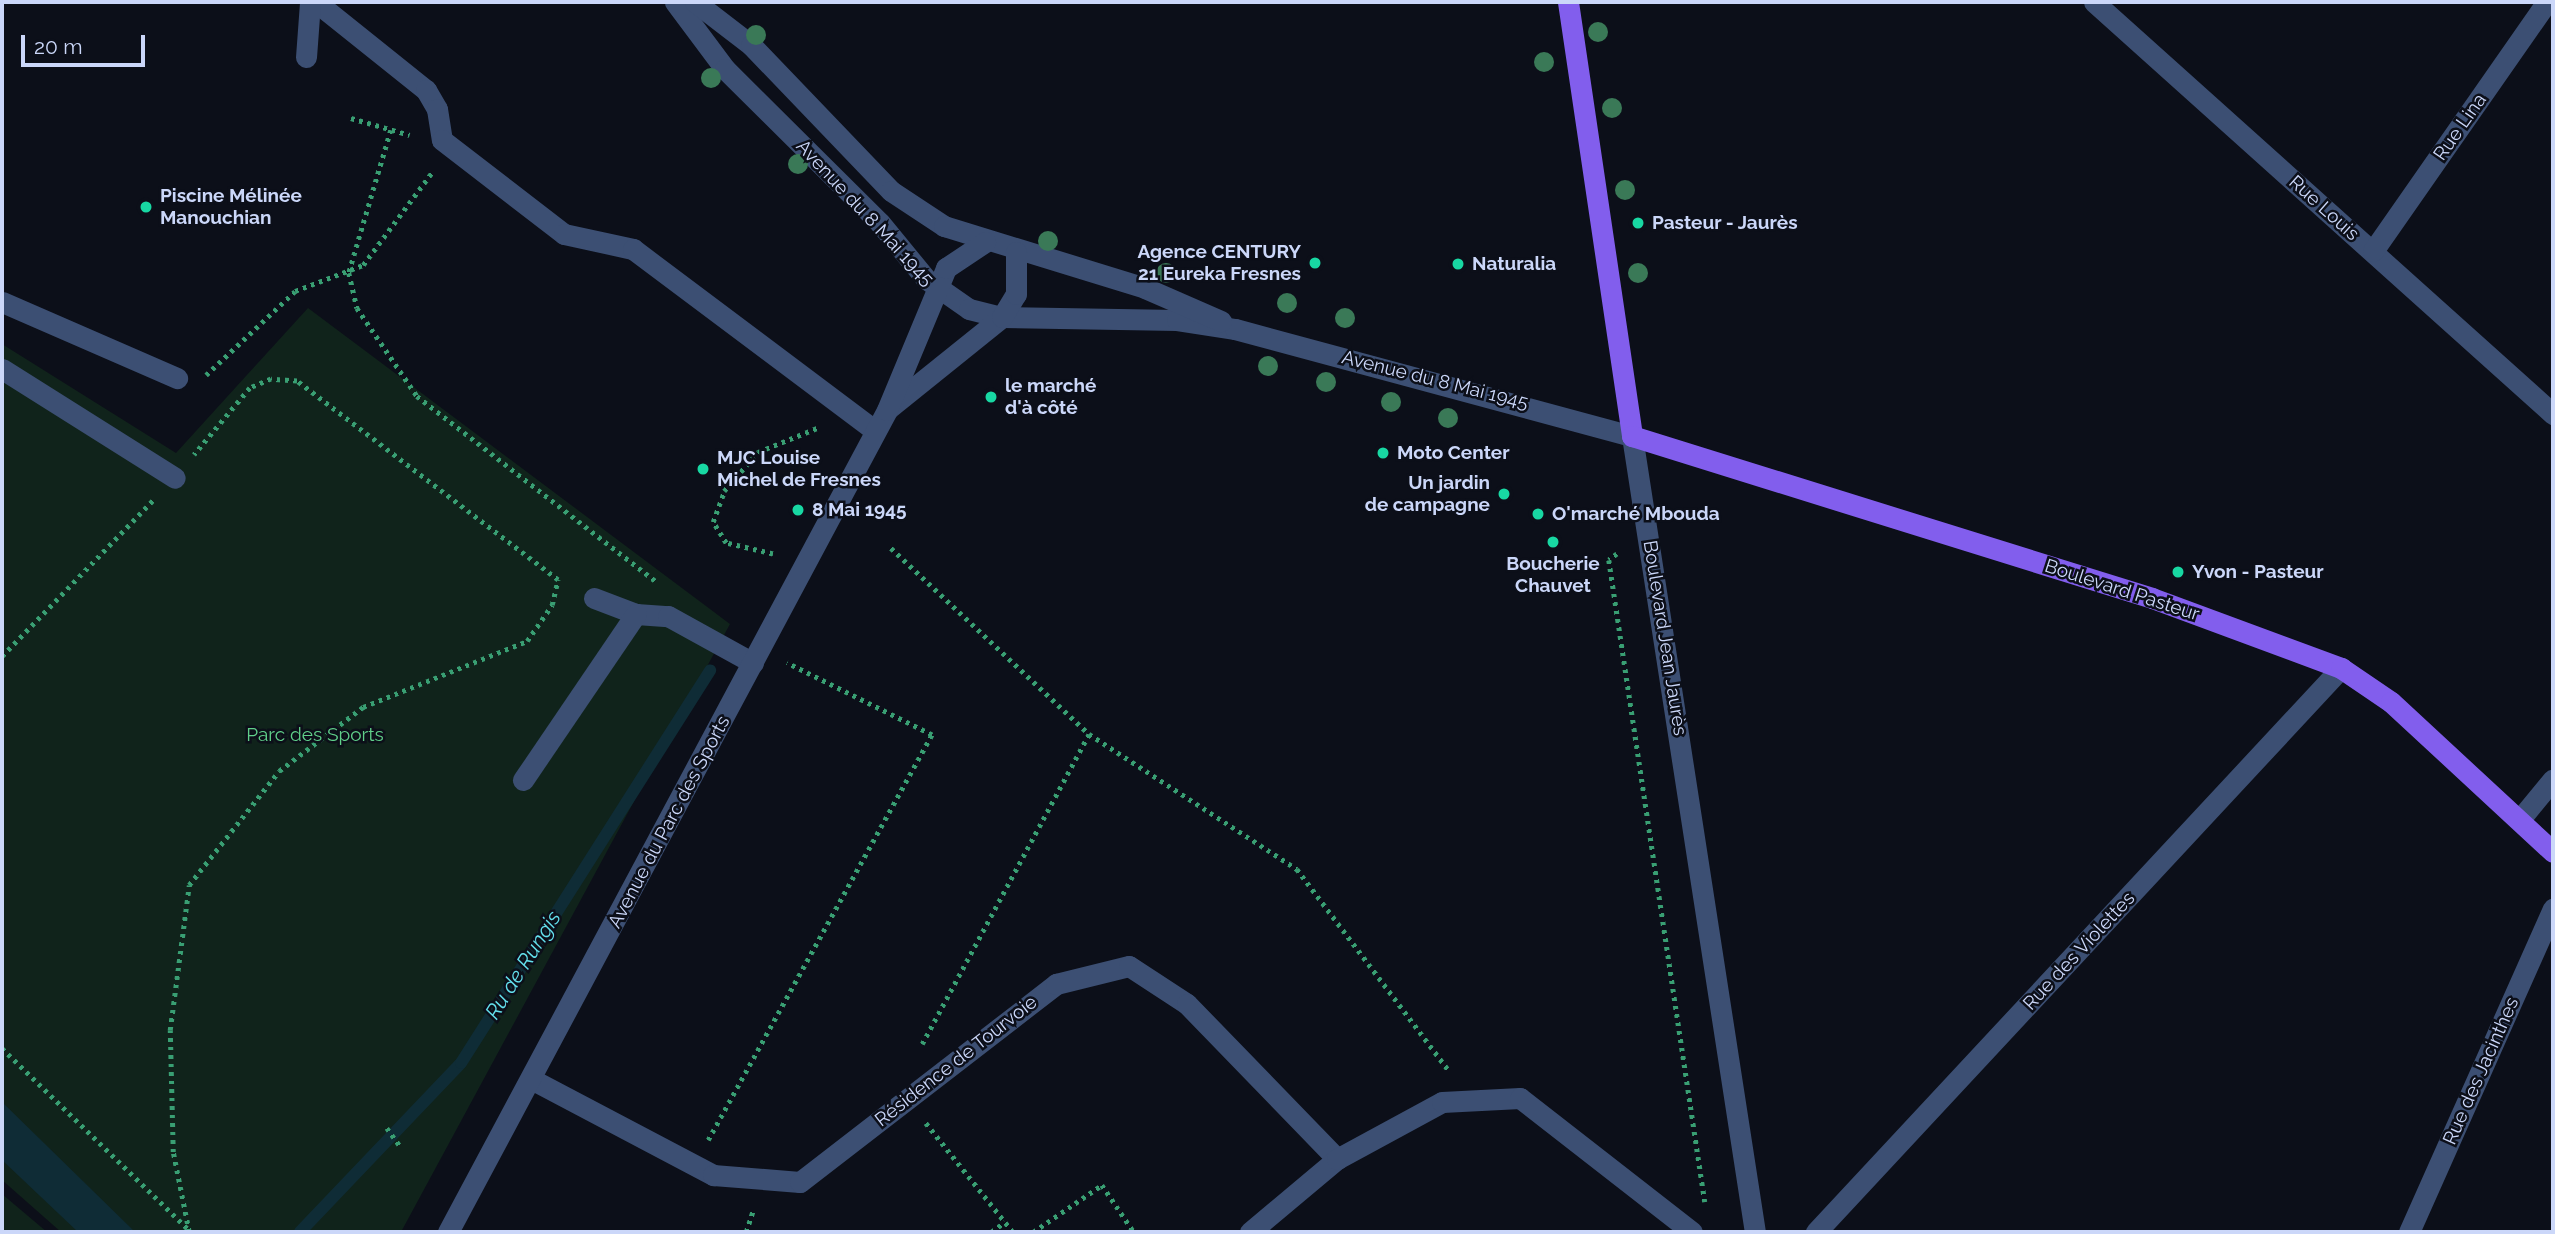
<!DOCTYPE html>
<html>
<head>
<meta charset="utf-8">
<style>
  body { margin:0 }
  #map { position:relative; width:2555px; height:1234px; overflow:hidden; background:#0c0f19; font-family:Raleway,sans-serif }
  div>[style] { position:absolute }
  .green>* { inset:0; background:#10231b }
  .water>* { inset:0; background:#0f2c36 }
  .stream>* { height:12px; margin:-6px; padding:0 6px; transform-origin:6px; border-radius:6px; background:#0f2c36 }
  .path>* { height:4.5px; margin-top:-2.25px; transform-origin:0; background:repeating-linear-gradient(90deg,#399f73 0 3.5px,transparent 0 8.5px) }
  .minor>* { height:21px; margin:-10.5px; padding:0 10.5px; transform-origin:10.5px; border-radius:10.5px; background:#3c4f73 }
  .major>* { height:21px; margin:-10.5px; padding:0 10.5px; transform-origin:10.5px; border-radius:10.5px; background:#825eed }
  .trees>* { width:20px; height:20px; margin:-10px; border-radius:50%; background:#3a7957 }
  .dots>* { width:19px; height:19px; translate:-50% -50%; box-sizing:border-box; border:4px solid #0c0f19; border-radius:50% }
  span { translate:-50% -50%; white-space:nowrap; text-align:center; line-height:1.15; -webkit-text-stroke:5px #0c0f19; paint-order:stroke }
  .street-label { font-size:19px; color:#cbd7f9 }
  .poi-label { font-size:19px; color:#cbd7f9; font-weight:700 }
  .left { translate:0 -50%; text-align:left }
  .right { translate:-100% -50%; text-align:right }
  .park-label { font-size:19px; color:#60d08a }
  .water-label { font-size:21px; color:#64e1ee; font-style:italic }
  .frame { position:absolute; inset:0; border:4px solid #cbd7f9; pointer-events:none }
  .scale { position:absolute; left:21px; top:35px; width:124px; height:32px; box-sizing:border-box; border:4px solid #cbd7f9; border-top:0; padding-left:9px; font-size:21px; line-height:24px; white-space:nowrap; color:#cbd7f9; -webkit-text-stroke:5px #0c0f19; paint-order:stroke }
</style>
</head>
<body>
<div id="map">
  <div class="green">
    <div style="clip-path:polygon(308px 308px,730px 624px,401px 1232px,61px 1232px,2px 1180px,2px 344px,176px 453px)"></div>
    <div style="clip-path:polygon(2px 1194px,47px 1232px,2px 1232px)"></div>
  </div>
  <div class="water">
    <div style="clip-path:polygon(2px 1102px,135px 1232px,78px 1232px,2px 1160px)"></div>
  </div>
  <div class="stream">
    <div style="left:300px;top:1232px;width:233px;rotate:-46.4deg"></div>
    <div style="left:461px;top:1063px;width:465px;rotate:-57.6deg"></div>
  </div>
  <div class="path">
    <div style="left:351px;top:118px;width:61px;rotate:16.1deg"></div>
    <div style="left:391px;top:130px;width:149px;rotate:106.4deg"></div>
    <div style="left:349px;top:273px;width:36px;rotate:77deg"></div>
    <div style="left:357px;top:308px;width:107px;rotate:55.7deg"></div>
    <div style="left:417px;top:396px;width:304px;rotate:37.8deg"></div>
    <div style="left:206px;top:375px;width:122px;rotate:-43.3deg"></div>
    <div style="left:295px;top:291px;width:73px;rotate:-20.9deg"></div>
    <div style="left:363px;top:265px;width:117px;rotate:-53.3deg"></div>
    <div style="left:891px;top:548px;width:272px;rotate:43.2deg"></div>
    <div style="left:1089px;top:734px;width:248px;rotate:33deg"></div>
    <div style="left:1297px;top:869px;width:253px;rotate:53deg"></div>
    <div style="left:773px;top:554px;width:48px;rotate:-166.8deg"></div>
    <div style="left:726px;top:543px;width:25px;rotate:-122deg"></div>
    <div style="left:713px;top:522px;width:33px;rotate:-70deg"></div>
    <div style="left:724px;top:491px;width:52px;rotate:-48.9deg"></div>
    <div style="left:758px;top:452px;width:64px;rotate:-22.1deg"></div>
    <div style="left:1617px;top:554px;width:10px;rotate:143deg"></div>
    <div style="left:1609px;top:560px;width:649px;rotate:81.5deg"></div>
    <div style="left:2px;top:656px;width:217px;rotate:-45.9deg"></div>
    <div style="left:922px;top:1044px;width:352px;rotate:-61.7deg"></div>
    <div style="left:2px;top:1048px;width:260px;rotate:44.2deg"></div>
    <div style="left:926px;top:1123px;width:139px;rotate:51.4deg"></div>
    <div style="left:387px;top:1128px;width:22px;rotate:54deg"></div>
    <div style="left:708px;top:1140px;width:463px;rotate:-61.1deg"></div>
    <div style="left:932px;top:735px;width:162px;rotate:-153.6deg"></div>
    <div style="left:189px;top:1232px;width:82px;rotate:-101.3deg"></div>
    <div style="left:173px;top:1152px;width:122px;rotate:-91.4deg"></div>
    <div style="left:170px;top:1030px;width:146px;rotate:-82.5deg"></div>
    <div style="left:189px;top:885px;width:145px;rotate:-51.7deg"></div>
    <div style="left:279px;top:771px;width:106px;rotate:-37.3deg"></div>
    <div style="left:363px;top:707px;width:177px;rotate:-21.9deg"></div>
    <div style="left:527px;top:641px;width:44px;rotate:-55.2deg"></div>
    <div style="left:552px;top:605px;width:26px;rotate:-77deg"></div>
    <div style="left:558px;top:580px;width:328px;rotate:-142.7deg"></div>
    <div style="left:297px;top:381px;width:26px;rotate:-176deg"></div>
    <div style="left:271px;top:379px;width:23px;rotate:157deg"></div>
    <div style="left:250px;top:388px;width:87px;rotate:129.9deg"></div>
    <div style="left:746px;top:1232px;width:23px;rotate:-72deg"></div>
    <div style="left:991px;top:1232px;width:17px;rotate:-36deg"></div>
    <div style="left:1033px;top:1232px;width:83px;rotate:-34.3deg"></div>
    <div style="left:1102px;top:1185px;width:57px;rotate:55.8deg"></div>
  </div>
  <div class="minor">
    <div style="left:316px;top:2px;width:141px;rotate:38.7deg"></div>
    <div style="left:426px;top:90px;width:22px;rotate:60deg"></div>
    <div style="left:437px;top:109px;width:31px;rotate:81deg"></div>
    <div style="left:442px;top:140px;width:154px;rotate:37.6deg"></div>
    <div style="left:564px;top:234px;width:71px;rotate:12.3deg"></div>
    <div style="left:633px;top:249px;width:301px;rotate:36.9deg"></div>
    <div style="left:675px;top:2px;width:84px;rotate:53.3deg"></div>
    <div style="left:725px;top:69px;width:218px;rotate:44.8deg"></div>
    <div style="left:880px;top:223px;width:72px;rotate:50.6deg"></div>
    <div style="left:926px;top:279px;width:52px;rotate:34.9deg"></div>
    <div style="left:969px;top:309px;width:34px;rotate:14deg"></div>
    <div style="left:1002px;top:317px;width:175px;rotate:1deg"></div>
    <div style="left:1177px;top:320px;width:59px;rotate:8.8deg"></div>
    <div style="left:1235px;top:329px;width:411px;rotate:15.1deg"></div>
    <div style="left:1632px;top:436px;width:805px;rotate:81.22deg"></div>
    <div style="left:695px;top:2px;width:71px;rotate:37.5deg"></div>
    <div style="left:751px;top:45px;width:202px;rotate:46.2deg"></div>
    <div style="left:891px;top:191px;width:64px;rotate:33.4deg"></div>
    <div style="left:944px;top:226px;width:210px;rotate:17.1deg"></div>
    <div style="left:1145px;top:288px;width:83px;rotate:23.5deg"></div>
    <div style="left:2094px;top:2px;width:617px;rotate:41.91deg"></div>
    <div style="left:306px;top:57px;width:55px;rotate:-85.8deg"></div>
    <div style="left:2373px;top:251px;width:304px;rotate:-55.1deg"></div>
    <div style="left:2px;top:302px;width:191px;rotate:23.5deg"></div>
    <div style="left:2px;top:369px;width:204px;rotate:32.2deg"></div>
    <div style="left:889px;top:408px;width:145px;rotate:-38.8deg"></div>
    <div style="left:1002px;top:317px;width:27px;rotate:-59deg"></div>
    <div style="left:1016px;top:294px;width:42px;rotate:-90deg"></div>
    <div style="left:594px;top:598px;width:45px;rotate:20.9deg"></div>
    <div style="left:636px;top:614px;width:32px;rotate:4deg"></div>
    <div style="left:668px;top:616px;width:97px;rotate:28.9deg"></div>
    <div style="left:523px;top:780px;width:201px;rotate:-55.8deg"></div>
    <div style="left:2521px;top:818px;width:50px;rotate:-50.6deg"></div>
    <div style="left:533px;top:1080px;width:204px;rotate:27.8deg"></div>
    <div style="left:713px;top:1175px;width:87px;rotate:4.6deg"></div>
    <div style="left:800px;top:1182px;width:324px;rotate:-37.7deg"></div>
    <div style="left:1056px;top:984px;width:75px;rotate:-13.9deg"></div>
    <div style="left:1129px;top:966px;width:69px;rotate:33.2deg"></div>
    <div style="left:1187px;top:1004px;width:216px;rotate:45.9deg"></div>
    <div style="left:448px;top:1232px;width:932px;rotate:-61.89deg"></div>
    <div style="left:887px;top:410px;width:154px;rotate:-67.4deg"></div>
    <div style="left:946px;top:268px;width:47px;rotate:-33.7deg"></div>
    <div style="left:1250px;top:1232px;width:114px;rotate:-40deg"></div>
    <div style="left:1337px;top:1159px;width:119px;rotate:-28.5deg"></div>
    <div style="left:1442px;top:1102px;width:78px;rotate:-2.9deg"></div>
    <div style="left:1520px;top:1098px;width:218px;rotate:37.9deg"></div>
    <div style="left:1816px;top:1232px;width:771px;rotate:-47.05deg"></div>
    <div style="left:2409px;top:1232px;width:354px;rotate:-66deg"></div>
  </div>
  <div class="major">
    <div style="left:1568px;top:2px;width:439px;rotate:81.6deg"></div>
    <div style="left:1632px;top:436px;width:545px;rotate:17.3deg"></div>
    <div style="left:2152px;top:598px;width:202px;rotate:20.3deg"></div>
    <div style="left:2341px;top:668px;width:60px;rotate:34.2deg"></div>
    <div style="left:2391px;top:702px;width:221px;rotate:42.8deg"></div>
  </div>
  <div class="trees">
    <div style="left:1598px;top:32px"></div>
    <div style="left:756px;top:35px"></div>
    <div style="left:1544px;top:62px"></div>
    <div style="left:711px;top:78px"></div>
    <div style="left:1612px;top:108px"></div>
    <div style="left:798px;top:164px"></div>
    <div style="left:1625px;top:190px"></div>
    <div style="left:1048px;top:241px"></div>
    <div style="left:1166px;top:273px"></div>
    <div style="left:1638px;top:273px"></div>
    <div style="left:1287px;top:303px"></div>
    <div style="left:1345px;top:318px"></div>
    <div style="left:1268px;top:366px"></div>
    <div style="left:1326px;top:382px"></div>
    <div style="left:1391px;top:402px"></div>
    <div style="left:1448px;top:418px"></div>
  </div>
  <div class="dots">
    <div style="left:146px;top:207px;background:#18d8a3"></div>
    <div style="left:1638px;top:223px;background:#18d8a3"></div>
    <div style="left:1315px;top:263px;background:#18d8a3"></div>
    <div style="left:1458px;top:264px;background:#18d8a3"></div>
    <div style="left:991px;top:397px;background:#18d8a3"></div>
    <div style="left:1383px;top:453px;background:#18d8a3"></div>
    <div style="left:703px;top:469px;background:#18d8a3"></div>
    <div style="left:1504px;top:494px;background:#18d8a3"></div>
    <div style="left:798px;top:510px;background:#18d8a3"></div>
    <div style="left:1538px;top:514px;background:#18d8a3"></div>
    <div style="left:1553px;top:542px;background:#18d8a3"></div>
    <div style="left:2178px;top:572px;background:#18d8a3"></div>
  </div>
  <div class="street-label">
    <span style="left:2460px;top:127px;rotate:-55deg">Rue Lina</span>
    <span style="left:2324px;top:208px;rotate:42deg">Rue Louis</span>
    <span style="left:865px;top:213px;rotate:47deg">Avenue du 8 Mai 1945</span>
    <span style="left:1435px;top:380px;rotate:14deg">Avenue du 8 Mai 1945</span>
    <span style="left:2122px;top:590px;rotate:18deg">Boulevard Pasteur</span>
    <span style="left:1665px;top:638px;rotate:81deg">Boulevard Jean Jaurès</span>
    <span style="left:669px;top:822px;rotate:-62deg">Avenue du Parc des Sports</span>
    <span style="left:2079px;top:951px;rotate:-47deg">Rue des Violettes</span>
    <span style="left:956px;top:1061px;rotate:-38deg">Résidence de Tourvoie</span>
    <span style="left:2481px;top:1071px;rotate:-66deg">Rue des Jacinthes</span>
  </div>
  <div class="poi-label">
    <span class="left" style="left:160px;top:207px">Piscine Mélinée<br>Manouchian</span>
    <span class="left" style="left:1652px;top:223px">Pasteur - Jaurès</span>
    <span class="right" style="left:1301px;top:263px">Agence CENTURY<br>21 Eureka Fresnes</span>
    <span class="left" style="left:1472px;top:264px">Naturalia</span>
    <span class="left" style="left:1005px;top:397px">le marché<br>d'à côté</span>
    <span class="left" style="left:1397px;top:453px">Moto Center</span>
    <span class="left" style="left:717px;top:469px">MJC Louise<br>Michel de Fresnes</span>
    <span class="right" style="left:1490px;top:494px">Un jardin<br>de campagne</span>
    <span class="left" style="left:812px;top:510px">8 Mai 1945</span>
    <span class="left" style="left:1552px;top:514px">O'marché Mbouda</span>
    <span style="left:1553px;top:575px">Boucherie<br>Chauvet</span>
    <span class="left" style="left:2192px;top:572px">Yvon - Pasteur</span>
  </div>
  <div class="park-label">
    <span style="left:315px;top:735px">Parc des Sports</span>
  </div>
  <div class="water-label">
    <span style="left:523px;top:965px;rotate:-58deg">Ru de Rungis</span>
  </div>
  <div class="frame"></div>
  <div class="scale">20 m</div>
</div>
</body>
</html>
